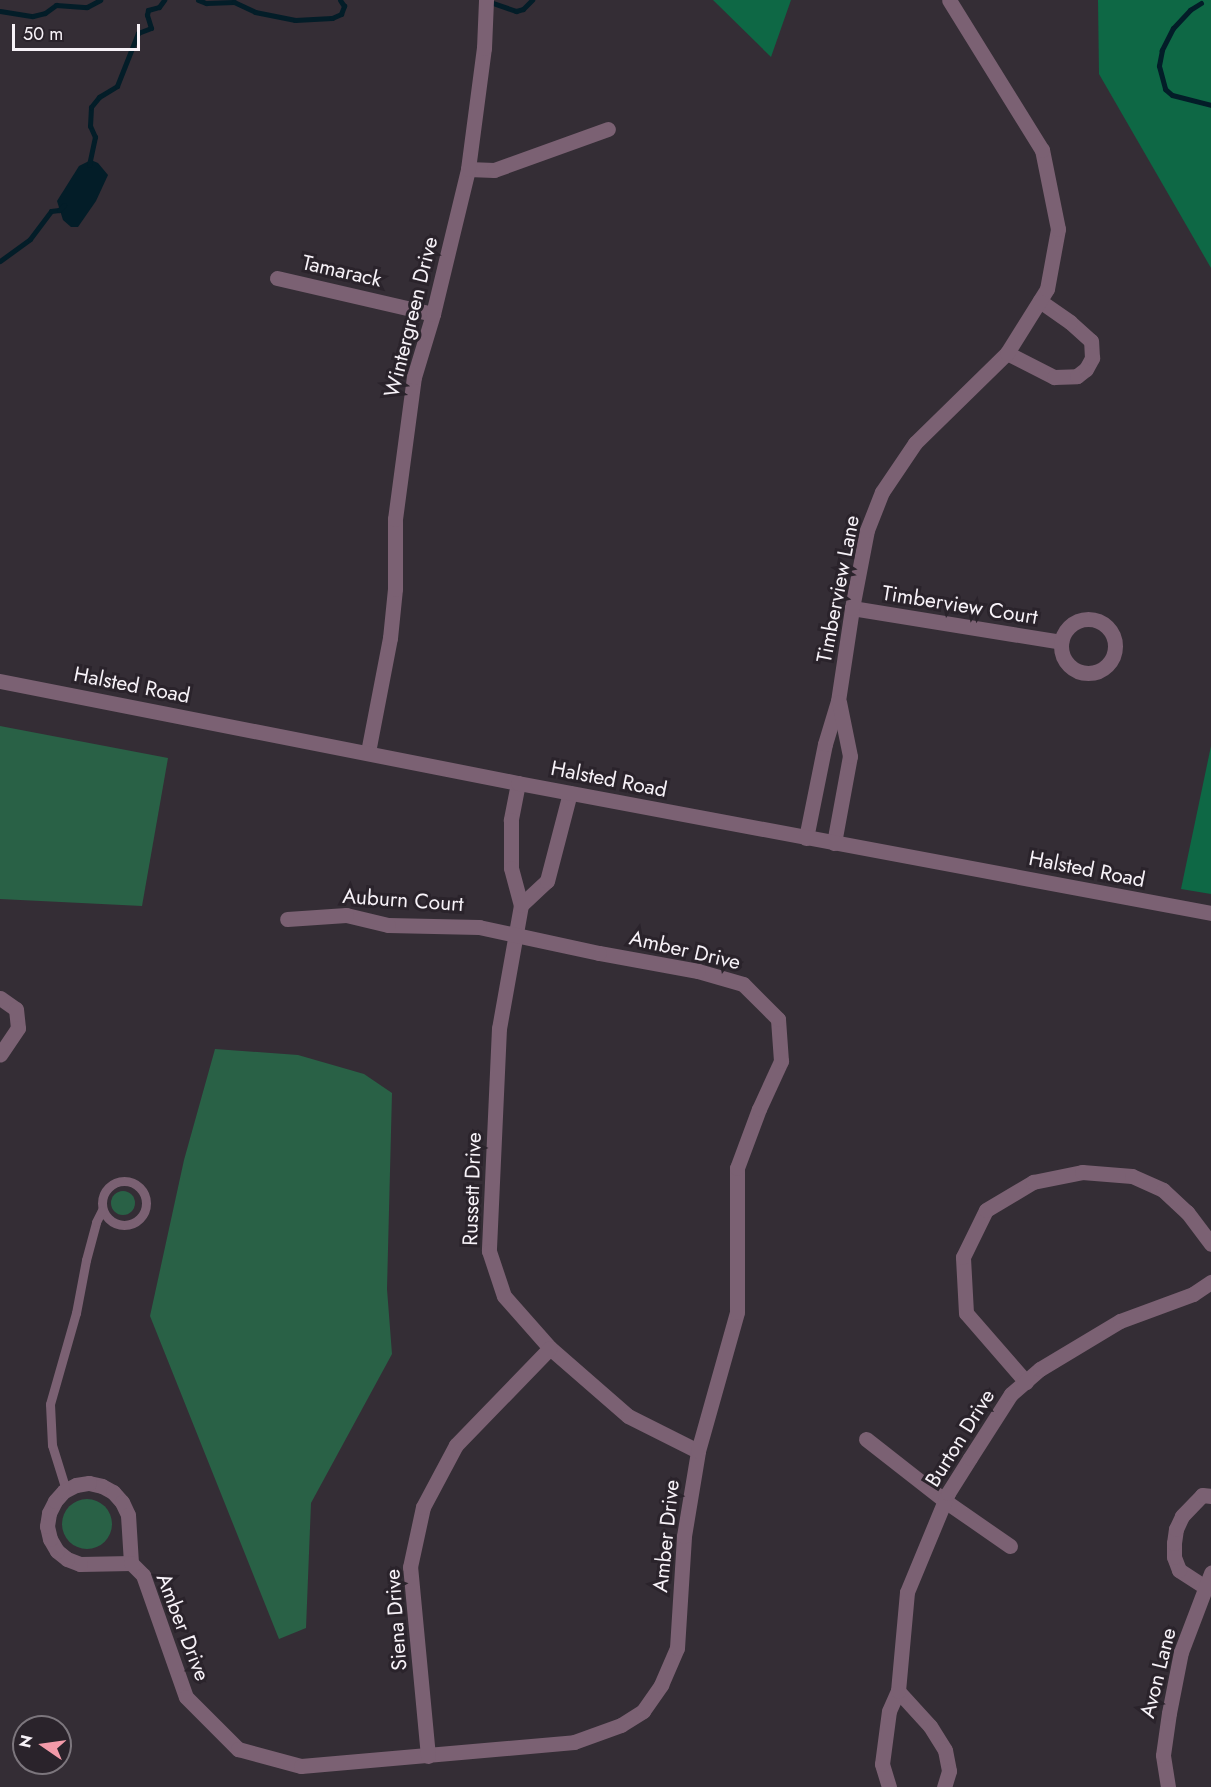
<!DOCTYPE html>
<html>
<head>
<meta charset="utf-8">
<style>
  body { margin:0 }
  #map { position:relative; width:1211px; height:1787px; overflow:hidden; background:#342d35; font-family:Jost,sans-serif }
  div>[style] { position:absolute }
  .green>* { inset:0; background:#296146 }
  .round { border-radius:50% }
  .forest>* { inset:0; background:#0e6845 }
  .water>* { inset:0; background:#031d28 }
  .stream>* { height:5px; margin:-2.5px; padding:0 2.5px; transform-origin:2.5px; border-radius:2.5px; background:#031d28 }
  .service>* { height:9px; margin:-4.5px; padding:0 4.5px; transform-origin:4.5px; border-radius:4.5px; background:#7b6173 }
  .service>.ring { margin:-4.5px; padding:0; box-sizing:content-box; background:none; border:9px solid #7b6173; border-radius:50% }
  .minor>* { height:15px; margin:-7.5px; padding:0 7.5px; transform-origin:7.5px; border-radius:7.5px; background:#7b6173 }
  .minor>.ring { margin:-7.5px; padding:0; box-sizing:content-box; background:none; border:15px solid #7b6173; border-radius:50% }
  .tertiary>* { height:15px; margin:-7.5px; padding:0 7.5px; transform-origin:7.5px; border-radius:7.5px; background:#7b6173 }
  span { translate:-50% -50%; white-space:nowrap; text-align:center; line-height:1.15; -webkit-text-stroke:6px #2a232b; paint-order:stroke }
  .street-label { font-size:21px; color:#f7f2f8 }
  .north { position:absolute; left:12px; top:1715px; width:60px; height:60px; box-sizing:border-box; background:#2a232b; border:2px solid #7c767d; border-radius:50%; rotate:283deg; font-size:16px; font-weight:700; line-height:24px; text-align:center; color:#f7f2f8 }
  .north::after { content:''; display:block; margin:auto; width:21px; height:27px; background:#f39aa9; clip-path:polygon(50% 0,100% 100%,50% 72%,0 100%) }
  .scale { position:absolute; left:12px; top:24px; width:128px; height:27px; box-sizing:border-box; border:3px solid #f7f2f8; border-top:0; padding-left:8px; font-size:18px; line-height:21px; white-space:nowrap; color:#f7f2f8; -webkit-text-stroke:4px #2a232b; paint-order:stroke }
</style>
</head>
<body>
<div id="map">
  <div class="green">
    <div style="clip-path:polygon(0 726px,168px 758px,142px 906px,0 899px)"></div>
    <div style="clip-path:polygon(215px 1049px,298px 1055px,364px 1074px,392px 1093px,387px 1289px,392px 1354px,311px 1503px,306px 1628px,279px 1639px,150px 1316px,184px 1160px)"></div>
    <div class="round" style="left:111px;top:1191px;width:24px;height:24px"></div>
    <div class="round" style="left:62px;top:1499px;width:50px;height:50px"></div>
  </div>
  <div class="forest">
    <div style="clip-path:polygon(713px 0,791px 0,771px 57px)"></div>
    <div style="clip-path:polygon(1098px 0,1211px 0,1211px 268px,1099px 74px)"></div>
    <div style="clip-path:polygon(1211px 746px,1211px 894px,1181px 889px)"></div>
  </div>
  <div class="water">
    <div style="clip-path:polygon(91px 160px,98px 163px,108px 175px,96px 201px,78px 227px,71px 227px,63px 220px,57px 201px,79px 166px)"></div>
  </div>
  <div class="stream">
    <div style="left:198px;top:0;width:9px;rotate:21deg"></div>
    <div style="left:206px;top:3px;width:28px;rotate:-2deg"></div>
    <div style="left:234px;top:2px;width:23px;rotate:25deg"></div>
    <div style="left:255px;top:12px;width:41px;rotate:11.3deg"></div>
    <div style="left:295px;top:20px;width:37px;rotate:-3deg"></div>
    <div style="left:332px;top:18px;width:10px;rotate:-24deg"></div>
    <div style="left:341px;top:14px;width:9px;rotate:-69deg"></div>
    <div style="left:344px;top:6px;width:7px;rotate:-124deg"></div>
    <div style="left:487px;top:1px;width:31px;rotate:19deg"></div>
    <div style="left:516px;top:11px;width:7px;rotate:-16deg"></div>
    <div style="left:523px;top:9px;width:13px;rotate:-45deg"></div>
    <div style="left:1201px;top:3px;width:13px;rotate:148deg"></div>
    <div style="left:1190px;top:10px;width:25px;rotate:133deg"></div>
    <div style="left:1173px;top:28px;width:25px;rotate:117deg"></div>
    <div style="left:1162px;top:50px;width:16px;rotate:101deg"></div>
    <div style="left:1159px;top:66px;width:24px;rotate:75deg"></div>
    <div style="left:1165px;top:89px;width:9px;rotate:41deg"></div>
    <div style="left:1172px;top:95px;width:40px;rotate:14.4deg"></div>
    <div style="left:0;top:11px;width:33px;rotate:9deg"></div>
    <div style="left:33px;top:16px;width:12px;rotate:-14deg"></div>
    <div style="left:45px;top:13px;width:14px;rotate:-36deg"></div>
    <div style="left:56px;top:5px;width:31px;rotate:4deg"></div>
    <div style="left:87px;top:7px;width:15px;rotate:-28deg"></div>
    <div style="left:89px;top:165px;width:29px;rotate:-78deg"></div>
    <div style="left:95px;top:137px;width:12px;rotate:-114deg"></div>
    <div style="left:90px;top:126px;width:19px;rotate:-87deg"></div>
    <div style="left:91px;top:107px;width:13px;rotate:-51deg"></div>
    <div style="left:99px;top:97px;width:21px;rotate:-31deg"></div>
    <div style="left:117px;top:86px;width:57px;rotate:-68.4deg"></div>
    <div style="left:138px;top:33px;width:14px;rotate:-21deg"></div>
    <div style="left:151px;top:28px;width:14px;rotate:-107deg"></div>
    <div style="left:147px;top:15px;width:5px;rotate:-79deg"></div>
    <div style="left:148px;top:10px;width:11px;rotate:-15deg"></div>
    <div style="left:159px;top:7px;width:9px;rotate:-54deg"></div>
    <div style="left:0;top:261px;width:37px;rotate:-36deg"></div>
    <div style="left:30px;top:239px;width:35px;rotate:-53deg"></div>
    <div style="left:51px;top:211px;width:8px;rotate:-7deg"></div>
    <div style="left:59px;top:210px;width:7px;rotate:-45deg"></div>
  </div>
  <div class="service">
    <div class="ring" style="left:102px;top:1181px;width:35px;height:35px"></div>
    <div style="left:66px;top:1490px;width:47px;rotate:-107.3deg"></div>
    <div style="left:52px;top:1445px;width:41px;rotate:-92.8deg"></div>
    <div style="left:50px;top:1404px;width:95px;rotate:-74.1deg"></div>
    <div style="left:76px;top:1313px;width:54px;rotate:-79.3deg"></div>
    <div style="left:86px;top:1260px;width:39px;rotate:-75deg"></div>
    <div style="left:96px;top:1222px;width:13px;rotate:-63deg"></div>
  </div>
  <div class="minor">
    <div style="left:468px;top:169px;width:26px;rotate:2deg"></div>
    <div style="left:494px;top:170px;width:121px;rotate:-19.8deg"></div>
    <div style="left:277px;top:278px;width:160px;rotate:13deg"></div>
    <div style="left:1007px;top:353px;width:53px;rotate:27.1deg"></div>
    <div style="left:1054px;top:377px;width:23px;rotate:-2deg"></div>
    <div style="left:1077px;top:376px;width:11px;rotate:-38deg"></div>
    <div style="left:1086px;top:369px;width:13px;rotate:-61deg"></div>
    <div style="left:1092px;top:358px;width:17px;rotate:-93deg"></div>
    <div style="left:1091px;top:341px;width:28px;rotate:-138deg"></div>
    <div style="left:1070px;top:322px;width:37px;rotate:-145deg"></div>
    <div style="left:852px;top:608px;width:212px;rotate:9.2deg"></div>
    <div class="ring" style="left:1061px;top:619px;width:39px;height:39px"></div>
    <div style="left:368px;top:752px;width:116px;rotate:-79.1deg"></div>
    <div style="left:390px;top:638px;width:49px;rotate:-84.2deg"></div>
    <div style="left:395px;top:589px;width:70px;rotate:-90deg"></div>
    <div style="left:395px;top:519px;width:143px;rotate:-82.4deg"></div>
    <div style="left:414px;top:377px;width:66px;rotate:-73.2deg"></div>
    <div style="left:433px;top:314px;width:149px;rotate:-76.4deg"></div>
    <div style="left:468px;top:169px;width:122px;rotate:-82.5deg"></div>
    <div style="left:484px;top:48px;width:48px;rotate:-87.6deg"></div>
    <div style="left:518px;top:783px;width:38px;rotate:101deg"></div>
    <div style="left:511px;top:820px;width:48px;rotate:90deg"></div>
    <div style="left:511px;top:868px;width:38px;rotate:75deg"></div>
    <div style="left:521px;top:905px;width:125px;rotate:100.1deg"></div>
    <div style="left:499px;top:1028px;width:223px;rotate:92.6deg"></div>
    <div style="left:489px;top:1251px;width:47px;rotate:71.6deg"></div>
    <div style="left:504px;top:1296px;width:69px;rotate:48.5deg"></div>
    <div style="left:550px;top:1348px;width:103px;rotate:41.1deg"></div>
    <div style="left:628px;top:1416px;width:78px;rotate:26.6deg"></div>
    <div style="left:806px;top:838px;width:96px;rotate:-78.6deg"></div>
    <div style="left:825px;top:744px;width:45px;rotate:-73.2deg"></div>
    <div style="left:838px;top:701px;width:94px;rotate:-81.4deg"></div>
    <div style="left:852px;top:608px;width:79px;rotate:-79.1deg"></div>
    <div style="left:867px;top:530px;width:41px;rotate:-68.5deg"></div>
    <div style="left:882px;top:492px;width:59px;rotate:-56deg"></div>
    <div style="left:915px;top:443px;width:129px;rotate:-44.4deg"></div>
    <div style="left:1007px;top:353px;width:75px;rotate:-58deg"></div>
    <div style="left:1047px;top:289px;width:61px;rotate:-79.6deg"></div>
    <div style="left:1058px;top:229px;width:81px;rotate:-101.4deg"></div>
    <div style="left:1042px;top:150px;width:176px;rotate:-121.8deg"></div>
    <div style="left:834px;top:843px;width:88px;rotate:-79.6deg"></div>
    <div style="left:850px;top:756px;width:55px;rotate:-101.5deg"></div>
    <div style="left:521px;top:905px;width:35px;rotate:-43deg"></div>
    <div style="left:547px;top:881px;width:91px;rotate:-75.4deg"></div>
    <div style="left:0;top:998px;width:19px;rotate:35deg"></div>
    <div style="left:16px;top:1009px;width:19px;rotate:84deg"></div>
    <div style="left:18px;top:1028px;width:32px;rotate:124deg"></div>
    <div style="left:1026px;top:1382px;width:91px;rotate:-131deg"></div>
    <div style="left:966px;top:1313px;width:56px;rotate:-93.1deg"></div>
    <div style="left:963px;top:1257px;width:52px;rotate:-63.9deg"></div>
    <div style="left:986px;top:1210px;width:55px;rotate:-30.8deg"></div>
    <div style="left:1033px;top:1182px;width:50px;rotate:-11.5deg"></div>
    <div style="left:1082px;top:1172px;width:50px;rotate:4.6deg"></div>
    <div style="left:1132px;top:1176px;width:34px;rotate:24deg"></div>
    <div style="left:1163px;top:1190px;width:33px;rotate:43deg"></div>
    <div style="left:1187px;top:1212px;width:40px;rotate:53deg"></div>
    <div style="left:866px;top:1439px;width:100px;rotate:38.1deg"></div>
    <div style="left:945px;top:1501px;width:79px;rotate:34.7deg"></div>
    <div style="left:89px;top:1483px;width:13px;rotate:13deg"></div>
    <div style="left:102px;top:1486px;width:13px;rotate:29deg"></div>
    <div style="left:113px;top:1492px;width:13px;rotate:48deg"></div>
    <div style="left:122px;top:1502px;width:14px;rotate:65deg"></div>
    <div style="left:128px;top:1515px;width:48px;rotate:86.4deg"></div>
    <div style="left:131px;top:1563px;width:51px;rotate:178.9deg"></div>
    <div style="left:80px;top:1564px;width:14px;rotate:-159deg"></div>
    <div style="left:67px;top:1559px;width:13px;rotate:-141deg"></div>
    <div style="left:57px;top:1551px;width:14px;rotate:-120deg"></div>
    <div style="left:50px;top:1539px;width:13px;rotate:-103deg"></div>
    <div style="left:47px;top:1526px;width:13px;rotate:-81deg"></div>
    <div style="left:49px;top:1513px;width:13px;rotate:-63deg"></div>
    <div style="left:55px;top:1501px;width:13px;rotate:-48deg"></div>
    <div style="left:64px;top:1491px;width:13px;rotate:-27deg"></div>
    <div style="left:76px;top:1485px;width:13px;rotate:-9deg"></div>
    <div style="left:131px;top:1563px;width:17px;rotate:45deg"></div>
    <div style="left:143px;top:1575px;width:129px;rotate:70.6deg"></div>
    <div style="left:186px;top:1697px;width:74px;rotate:45deg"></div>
    <div style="left:238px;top:1749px;width:65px;rotate:15.1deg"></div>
    <div style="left:301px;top:1766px;width:274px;rotate:-5deg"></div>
    <div style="left:574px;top:1742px;width:50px;rotate:-19.9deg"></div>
    <div style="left:621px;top:1725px;width:26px;rotate:-32deg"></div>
    <div style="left:643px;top:1711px;width:32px;rotate:-55deg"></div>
    <div style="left:661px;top:1685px;width:40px;rotate:-66.6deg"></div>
    <div style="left:677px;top:1648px;width:112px;rotate:-86.4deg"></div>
    <div style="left:684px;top:1536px;width:86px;rotate:-80.6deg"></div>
    <div style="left:698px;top:1451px;width:144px;rotate:-74.3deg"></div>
    <div style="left:737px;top:1312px;width:144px;rotate:-90deg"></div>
    <div style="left:737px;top:1168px;width:63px;rotate:-69.6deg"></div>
    <div style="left:759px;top:1109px;width:53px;rotate:-65.4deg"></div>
    <div style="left:781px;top:1061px;width:42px;rotate:-94.1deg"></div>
    <div style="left:778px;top:1019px;width:49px;rotate:-135deg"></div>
    <div style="left:743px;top:984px;width:47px;rotate:-163.9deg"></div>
    <div style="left:698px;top:971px;width:101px;rotate:-169.7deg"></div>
    <div style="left:599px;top:953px;width:123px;rotate:-167.8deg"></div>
    <div style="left:479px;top:927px;width:91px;rotate:-178.7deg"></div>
    <div style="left:388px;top:925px;width:43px;rotate:-166.6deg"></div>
    <div style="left:346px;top:915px;width:59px;rotate:176.1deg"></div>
    <div style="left:1205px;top:1587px;width:31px;rotate:-147deg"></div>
    <div style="left:1179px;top:1570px;width:14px;rotate:-111deg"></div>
    <div style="left:1174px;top:1557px;width:14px;rotate:-90deg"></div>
    <div style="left:1174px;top:1543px;width:14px;rotate:-82deg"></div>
    <div style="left:1176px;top:1529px;width:14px;rotate:-65deg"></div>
    <div style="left:1182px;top:1516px;width:29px;rotate:-46deg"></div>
    <div style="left:1202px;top:1495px;width:9px;rotate:6deg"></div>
    <div style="left:898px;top:1691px;width:47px;rotate:47.6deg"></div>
    <div style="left:930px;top:1726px;width:28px;rotate:58deg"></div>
    <div style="left:945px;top:1750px;width:21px;rotate:79deg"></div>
    <div style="left:949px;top:1771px;width:17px;rotate:107deg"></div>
    <div style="left:428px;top:1756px;width:190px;rotate:-95.4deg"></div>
    <div style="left:410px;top:1567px;width:61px;rotate:-77.8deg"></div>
    <div style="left:423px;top:1507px;width:70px;rotate:-62deg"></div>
    <div style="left:456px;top:1445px;width:135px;rotate:-45.9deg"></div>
    <div style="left:889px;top:1787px;width:24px;rotate:-107deg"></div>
    <div style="left:882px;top:1764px;width:53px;rotate:-82.5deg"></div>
    <div style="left:889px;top:1711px;width:22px;rotate:-66deg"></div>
    <div style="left:898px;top:1691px;width:99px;rotate:-84.8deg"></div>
    <div style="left:907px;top:1592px;width:107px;rotate:-67.5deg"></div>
    <div style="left:948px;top:1493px;width:41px;rotate:-57.8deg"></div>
    <div style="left:970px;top:1458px;width:76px;rotate:-57.4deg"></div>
    <div style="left:1011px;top:1394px;width:38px;rotate:-41deg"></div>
    <div style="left:1040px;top:1369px;width:93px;rotate:-31deg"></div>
    <div style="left:1120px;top:1321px;width:78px;rotate:-20.3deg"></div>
    <div style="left:1193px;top:1294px;width:22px;rotate:-34deg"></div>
    <div style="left:1168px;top:1787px;width:32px;rotate:-99deg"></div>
    <div style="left:1163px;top:1755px;width:42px;rotate:-81.9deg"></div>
    <div style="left:1169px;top:1713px;width:62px;rotate:-78.9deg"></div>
    <div style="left:1181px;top:1652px;width:85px;rotate:-69.2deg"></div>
  </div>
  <div class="tertiary">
    <div style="left:0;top:681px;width:528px;rotate:11.14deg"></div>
    <div style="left:518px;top:783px;width:705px;rotate:10.62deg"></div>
  </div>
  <div class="street-label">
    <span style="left:342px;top:271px;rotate:13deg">Tamarack</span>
    <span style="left:411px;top:317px;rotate:-76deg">Wintergreen Drive</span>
    <span style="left:838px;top:589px;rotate:-79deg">Timberview Lane</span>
    <span style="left:960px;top:605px;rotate:9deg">Timberview Court</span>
    <span style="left:132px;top:685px;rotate:11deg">Halsted Road</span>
    <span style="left:609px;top:779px;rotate:11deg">Halsted Road</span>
    <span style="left:1087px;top:869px;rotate:11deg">Halsted Road</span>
    <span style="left:403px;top:900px;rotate:4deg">Auburn Court</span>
    <span style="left:685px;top:950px;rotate:13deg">Amber Drive</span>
    <span style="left:472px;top:1189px;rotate:-88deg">Russett Drive</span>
    <span style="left:960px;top:1438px;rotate:-58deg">Burton Drive</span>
    <span style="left:666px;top:1536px;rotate:-84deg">Amber Drive</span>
    <span style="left:396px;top:1620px;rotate:-94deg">Siena Drive</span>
    <span style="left:183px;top:1627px;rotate:69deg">Amber Drive</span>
    <span style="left:1158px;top:1673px;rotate:-76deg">Avon Lane</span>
  </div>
  <div class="north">N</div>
  <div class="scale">50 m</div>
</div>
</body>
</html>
